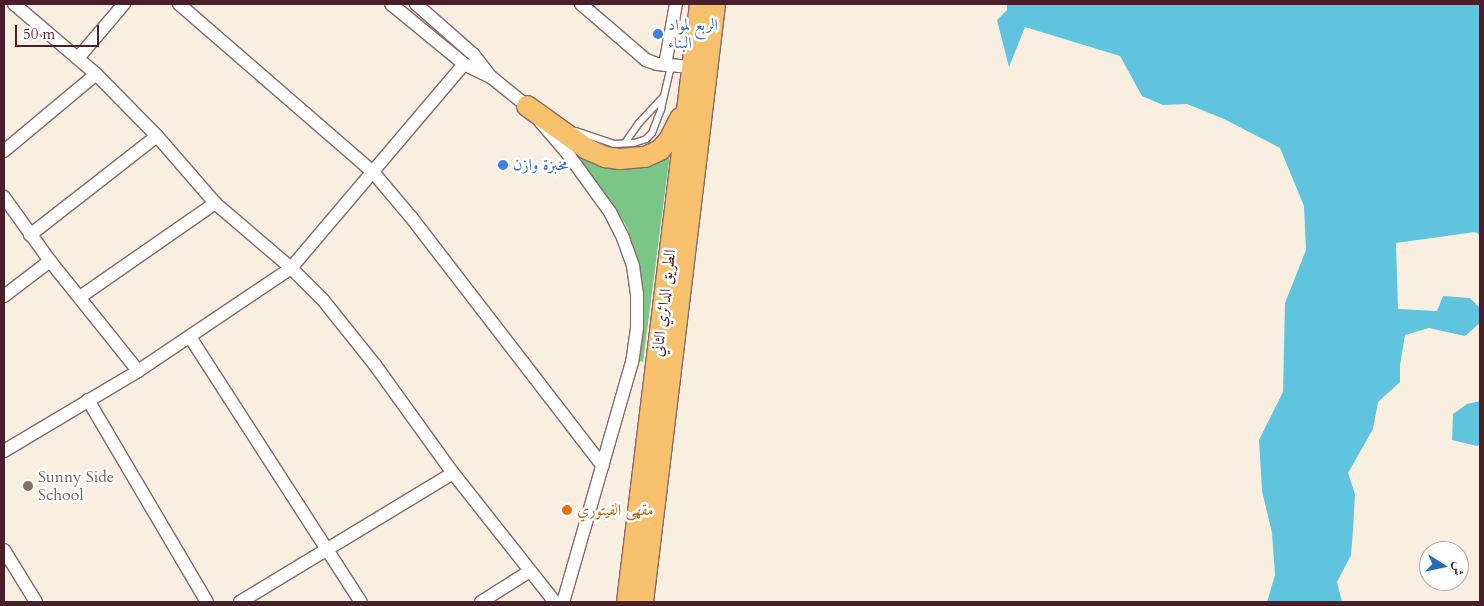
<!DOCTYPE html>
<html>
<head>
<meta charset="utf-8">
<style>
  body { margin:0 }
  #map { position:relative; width:1484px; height:606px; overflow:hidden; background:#f8efe0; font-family:Cardo,Amiri,serif }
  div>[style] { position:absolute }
  .green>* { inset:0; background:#79c686 }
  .water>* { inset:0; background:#61c4df }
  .roads { filter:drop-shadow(1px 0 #87686a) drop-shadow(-1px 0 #87686a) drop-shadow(0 1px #87686a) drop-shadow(0 -1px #87686a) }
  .lane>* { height:6px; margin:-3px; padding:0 3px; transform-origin:3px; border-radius:3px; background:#fff }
  .street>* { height:12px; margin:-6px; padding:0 6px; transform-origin:6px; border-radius:6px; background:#fff }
  .primary>* { height:20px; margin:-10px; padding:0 10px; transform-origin:10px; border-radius:10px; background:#f7c06c }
  .dots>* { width:14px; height:14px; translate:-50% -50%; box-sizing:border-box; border:2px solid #fff; border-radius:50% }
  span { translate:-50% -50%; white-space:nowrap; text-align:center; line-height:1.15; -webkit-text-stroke:5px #fff; paint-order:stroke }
  .shop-label { font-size:16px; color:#366cbe }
  .left { translate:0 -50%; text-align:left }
  .street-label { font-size:16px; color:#4a1f2b }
  .education-label { font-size:16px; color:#785e54 }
  .food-label { font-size:16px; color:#c56008 }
  .frame { position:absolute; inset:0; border:5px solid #4a1f2b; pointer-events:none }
  .north { position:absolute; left:1419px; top:541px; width:50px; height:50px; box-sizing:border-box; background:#fff; border:1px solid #b7a5aa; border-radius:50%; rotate:100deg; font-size:14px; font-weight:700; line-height:20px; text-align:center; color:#4a1f2b }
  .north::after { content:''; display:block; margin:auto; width:18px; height:22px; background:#1f6fb2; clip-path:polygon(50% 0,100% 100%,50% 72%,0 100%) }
  .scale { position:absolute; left:15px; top:25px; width:84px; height:22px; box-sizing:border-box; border:2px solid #4a1f2b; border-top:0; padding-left:6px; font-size:15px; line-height:18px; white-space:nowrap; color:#4a1f2b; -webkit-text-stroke:4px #fff; paint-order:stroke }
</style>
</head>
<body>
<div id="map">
  <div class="green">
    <div style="clip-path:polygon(573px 153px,609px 166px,670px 153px,643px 362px,637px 360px,643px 301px,637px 256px,627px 227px,611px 201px)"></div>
  </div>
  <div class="water">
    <div style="clip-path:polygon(1007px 4px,1480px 4px,1480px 235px,1475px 232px,1396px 243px,1398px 309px,1437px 311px,1443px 296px,1470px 298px,1480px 308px,1480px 323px,1465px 336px,1429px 328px,1405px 335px,1400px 365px,1400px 382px,1378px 402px,1373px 429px,1348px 473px,1355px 494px,1353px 530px,1351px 555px,1337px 582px,1342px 602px,1267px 602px,1275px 575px,1272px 533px,1262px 491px,1259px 440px,1283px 392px,1285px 303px,1306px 250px,1304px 206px,1280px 148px,1224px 119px,1187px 104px,1163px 105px,1142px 96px,1120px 56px,1025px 27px,1009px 67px,997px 20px,1007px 10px)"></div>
    <div style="clip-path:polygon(1480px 401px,1480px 444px,1477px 446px,1452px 440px,1453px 414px,1467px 404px)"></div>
  </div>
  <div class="roads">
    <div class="lane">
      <div style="left:576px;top:131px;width:40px;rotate:18.9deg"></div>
      <div style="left:614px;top:144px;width:20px;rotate:-3deg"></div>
      <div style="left:634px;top:143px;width:13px;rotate:-18deg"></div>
      <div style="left:646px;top:139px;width:8px;rotate:-45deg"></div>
      <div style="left:652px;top:133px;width:26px;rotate:-69deg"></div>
      <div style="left:661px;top:109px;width:44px;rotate:-76.9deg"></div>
      <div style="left:625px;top:143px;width:24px;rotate:-55deg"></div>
      <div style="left:639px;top:123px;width:35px;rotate:-47deg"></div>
    </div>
    <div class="street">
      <div style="left:14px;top:4px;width:108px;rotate:40.5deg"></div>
      <div style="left:96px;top:74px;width:87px;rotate:45.5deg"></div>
      <div style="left:157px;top:136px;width:89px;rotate:49.1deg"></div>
      <div style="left:215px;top:203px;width:100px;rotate:40.5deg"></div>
      <div style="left:291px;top:268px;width:45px;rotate:45deg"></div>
      <div style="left:323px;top:300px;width:83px;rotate:51.3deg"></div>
      <div style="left:375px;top:365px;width:133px;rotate:54.2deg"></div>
      <div style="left:453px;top:473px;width:164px;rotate:51.7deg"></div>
      <div style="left:179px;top:4px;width:255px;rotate:40.9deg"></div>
      <div style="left:372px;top:171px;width:60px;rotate:49.7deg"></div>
      <div style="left:411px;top:217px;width:314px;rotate:52.4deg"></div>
      <div style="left:391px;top:4px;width:94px;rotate:39.4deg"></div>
      <div style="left:464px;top:64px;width:30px;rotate:26deg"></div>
      <div style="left:416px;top:4px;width:76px;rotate:41.3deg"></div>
      <div style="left:473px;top:54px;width:29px;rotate:52deg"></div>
      <div style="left:491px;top:77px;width:46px;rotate:38.9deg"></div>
      <div style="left:527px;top:106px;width:63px;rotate:49.5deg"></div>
      <div style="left:568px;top:154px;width:72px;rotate:54.1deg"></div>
      <div style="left:610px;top:212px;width:29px;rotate:63deg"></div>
      <div style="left:623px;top:238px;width:30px;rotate:70deg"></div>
      <div style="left:633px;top:266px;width:29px;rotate:82deg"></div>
      <div style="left:637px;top:295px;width:33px;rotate:90deg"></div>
      <div style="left:637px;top:328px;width:34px;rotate:98deg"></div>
      <div style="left:632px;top:362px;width:250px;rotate:106deg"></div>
      <div style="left:581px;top:4px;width:86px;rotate:40.7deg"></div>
      <div style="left:646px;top:60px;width:12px;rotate:20deg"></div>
      <div style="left:657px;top:64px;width:35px;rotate:5deg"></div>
      <div style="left:78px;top:58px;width:71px;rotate:-49.6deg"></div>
      <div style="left:665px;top:65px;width:62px;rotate:-79.8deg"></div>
      <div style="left:4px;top:151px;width:120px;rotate:-39.9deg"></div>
      <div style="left:4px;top:197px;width:79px;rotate:54.3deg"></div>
      <div style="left:50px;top:261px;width:141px;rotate:51.3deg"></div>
      <div style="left:30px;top:235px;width:161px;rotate:-37.9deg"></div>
      <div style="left:4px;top:296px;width:58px;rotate:-37.3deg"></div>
      <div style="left:80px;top:297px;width:165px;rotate:-34.8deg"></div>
      <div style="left:190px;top:337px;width:315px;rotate:57.2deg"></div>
      <div style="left:88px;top:400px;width:234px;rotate:59.5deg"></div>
      <div style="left:4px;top:451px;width:156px;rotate:-30.8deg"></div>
      <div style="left:138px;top:371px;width:184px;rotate:-33.9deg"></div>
      <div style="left:291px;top:268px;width:267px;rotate:-49.7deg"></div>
      <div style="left:4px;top:550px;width:61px;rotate:58.4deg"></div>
      <div style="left:240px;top:602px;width:249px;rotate:-31.2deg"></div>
      <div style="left:481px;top:602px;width:58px;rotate:-32.3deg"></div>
    </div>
    <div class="primary">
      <div style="left:527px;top:106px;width:74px;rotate:35.6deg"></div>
      <div style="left:587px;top:149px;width:20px;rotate:24deg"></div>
      <div style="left:605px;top:157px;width:15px;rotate:8deg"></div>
      <div style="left:620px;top:159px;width:25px;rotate:-5deg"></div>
      <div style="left:645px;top:157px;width:17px;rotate:-25deg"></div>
      <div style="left:660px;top:150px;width:13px;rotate:-48deg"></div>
      <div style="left:669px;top:140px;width:25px;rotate:-63deg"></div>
      <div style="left:627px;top:602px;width:602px;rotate:-83.04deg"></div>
      <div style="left:643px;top:602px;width:602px;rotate:-83.13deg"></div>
    </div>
  </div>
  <div class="dots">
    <div style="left:658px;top:34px;background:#3f7fe0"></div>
    <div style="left:503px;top:165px;background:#3f7fe0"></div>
    <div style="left:28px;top:486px;background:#8d6e63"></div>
    <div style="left:567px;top:510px;background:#e8710a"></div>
  </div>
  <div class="shop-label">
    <span class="left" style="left:668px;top:34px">الربع لمواد<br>البناء</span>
    <span class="left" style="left:513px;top:165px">مخبزة وازن</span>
  </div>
  <div class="street-label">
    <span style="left:664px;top:303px;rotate:-83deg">الطريق الدائري الثاني</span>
  </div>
  <div class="education-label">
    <span class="left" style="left:38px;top:486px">Sunny Side<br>School</span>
  </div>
  <div class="food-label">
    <span class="left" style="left:577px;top:510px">مقهى الفيتوري</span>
  </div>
  <div class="frame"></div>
  <div class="north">ش</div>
  <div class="scale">50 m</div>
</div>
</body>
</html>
